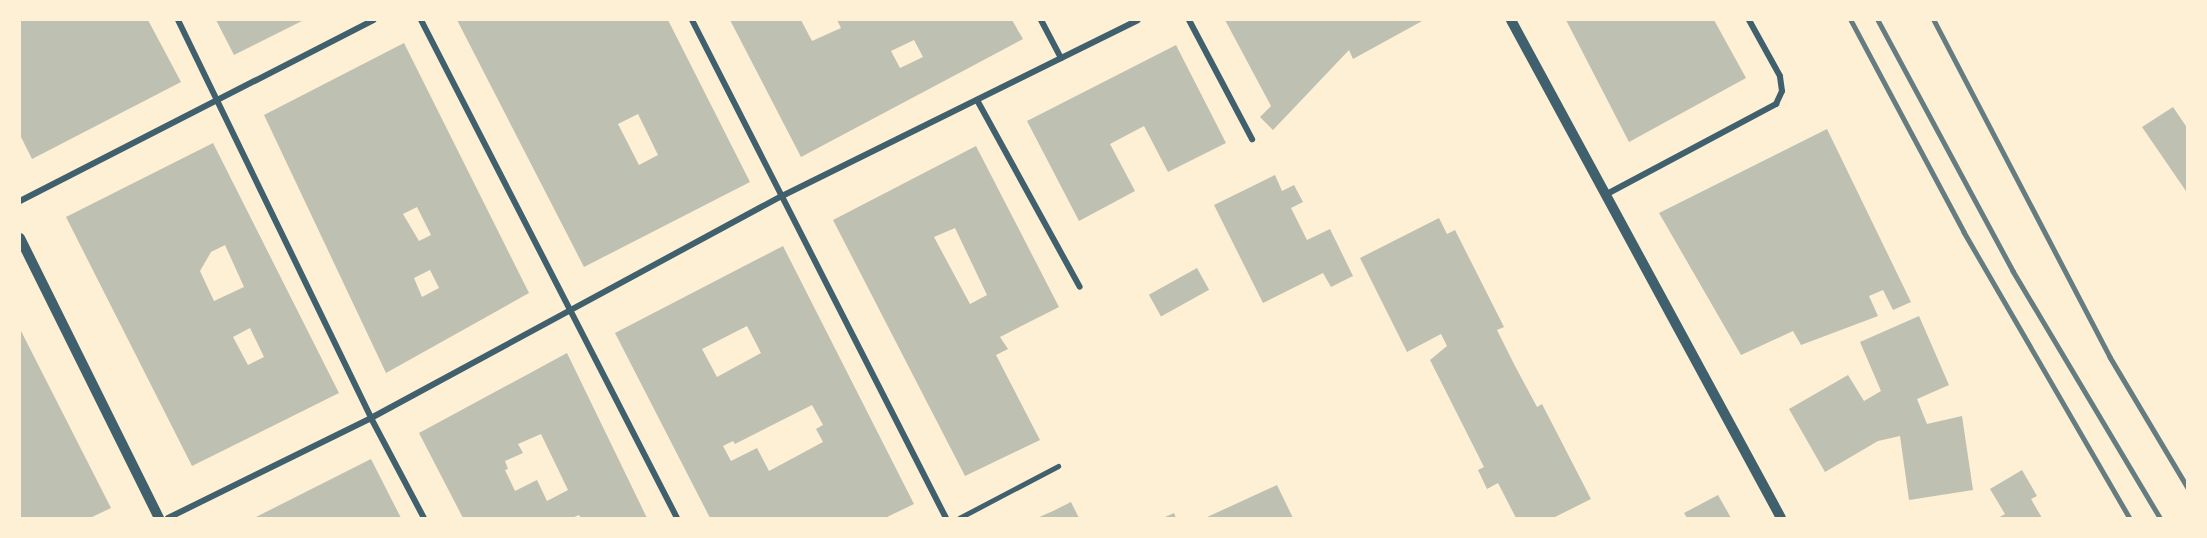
<!DOCTYPE html>
<html>
<head>
<meta charset="utf-8">
<style>
  body { margin:0 }
  #map { position:relative; width:2207px; height:538px; overflow:hidden; background:#fdf0d5; font-family:"Fira Sans Condensed",sans-serif }
  div>[style] { position:absolute }
  .building>* { inset:0; background:#bec0b2; transform-origin:0 0 }
  .pedestrian>* { height:5px; margin:-2.5px; padding:0 2.5px; transform-origin:2.5px; border-radius:2.5px; background:#3f606c }
  .minor>* { height:6px; margin:-3px; padding:0 3px; transform-origin:3px; border-radius:3px; background:#3f606c }
  .tertiary>* { height:10px; margin:-5px; padding:0 5px; transform-origin:5px; border-radius:5px; background:#3f606c }
  .rail>* { height:4.5px; margin:-2.25px; padding:0 2.25px; transform-origin:2.25px; border-radius:2.25px; background:#657d81 }
  span { translate:-50% -50%; white-space:nowrap; text-align:center; line-height:1.15; -webkit-text-stroke:6px #fdf0d5; paint-order:stroke }
  .frame { position:absolute; inset:0; border:21px solid #fdf0d5; pointer-events:none }
</style>
</head>
<body>
<div id="map">
  <div class="building">
    <div style="clip-path:polygon(20px 20px,148px 20px,181px 82px,32px 159px,20px 135px)"></div>
    <div style="clip-path:polygon(216px 20px,304px 20px,234px 55px)"></div>
    <div style="clip-path:polygon(evenodd,457px 20px,668px 20px,750px 182px,584px 267px,457px 20px,638px 114px,658px 155px,639px 165px,618px 124px,638px 114px)"></div>
    <div style="clip-path:polygon(evenodd,730px 20px,801px 20px,812px 41px,841px 28px,837px 20px,1012px 20px,1023px 39px,801px 157px,730px 20px,914px 40px,923px 57px,900px 68px,891px 51px,914px 40px)"></div>
    <div style="clip-path:polygon(1225px 20px,1424px 20px,1353px 59px,1349px 50px,1273px 130px,1260px 117px,1271px 106px)"></div>
    <div style="clip-path:polygon(1566px 20px,1714px 20px,1746px 78px,1629px 142px)"></div>
    <div style="clip-path:polygon(evenodd,404px 43px,529px 293px,386px 373px,264px 115px,404px 43px,417px 207px,431px 235px,419px 241px,403px 214px,417px 207px,404px 43px,430px 270px,439px 288px,422px 297px,414px 278px,430px 270px)"></div>
    <div style="clip-path:polygon(1176px 45px,1226px 143px,1168px 172px,1144px 126px,1110px 144px,1135px 191px,1079px 221px,1027px 121px)"></div>
    <div style="clip-path:polygon(2173px 107px,2188px 129px,2188px 194px,2142px 127px)"></div>
    <div style="clip-path:polygon(1827px 129px,1911px 302px,1893px 310px,1883px 290px,1869px 296px,1878px 316px,1801px 345px,1793px 331px,1741px 355px,1659px 213px)"></div>
    <div style="clip-path:polygon(evenodd,213px 143px,339px 393px,192px 466px,66px 217px,213px 143px,225px 245px,244px 287px,214px 301px,200px 271px,211px 252px,225px 245px,213px 143px,250px 328px,264px 357px,248px 365px,233px 337px,250px 328px)"></div>
    <div style="clip-path:polygon(evenodd,976px 146px,1059px 307px,1000px 337px,1008px 349px,996px 355px,1040px 440px,965px 476px,833px 220px,976px 146px,955px 228px,987px 295px,970px 304px,934px 237px,955px 228px)"></div>
    <div style="clip-path:polygon(1275px 175px,1282px 191px,1294px 185px,1303px 202px,1291px 208px,1307px 240px,1330px 229px,1353px 276px,1331px 287px,1323px 273px,1263px 303px,1214px 205px)"></div>
    <div style="clip-path:polygon(1439px 218px,1447px 234px,1455px 230px,1504px 327px,1497px 330px,1515px 366px,1537px 407px,1542px 404px,1591px 499px,1553px 518px,1516px 518px,1498px 483px,1487px 489px,1478px 470px,1484px 467px,1430px 360px,1447px 346px,1441px 334px,1407px 352px,1360px 258px)"></div>
    <div style="clip-path:polygon(evenodd,783px 246px,914px 504px,885px 518px,710px 518px,615px 333px,783px 246px,747px 326px,761px 353px,717px 377px,702px 349px,747px 326px,783px 246px,812px 405px,823px 425px,816px 429px,823px 442px,769px 471px,757px 448px,731px 461px,723px 446px,733px 441px,735px 444px,812px 405px)"></div>
    <div style="left:1197px;top:268px;width:25px;height:55px;rotate:61deg"></div>
    <div style="clip-path:polygon(1919px 316px,1949px 385px,1917px 399px,1927px 424px,1962px 416px,1973px 490px,1909px 500px,1900px 436px,1878px 441px,1825px 472px,1789px 409px,1848px 375px,1864px 401px,1881px 391px,1860px 342px)"></div>
    <div style="clip-path:polygon(20px 329px,111px 508px,90px 518px,20px 518px)"></div>
    <div style="clip-path:polygon(evenodd,567px 353px,647px 518px,581px 518px,579px 515px,572px 518px,463px 518px,419px 433px,567px 353px,541px 434px,568px 490px,547px 501px,537px 480px,515px 491px,505px 470px,508px 469px,505px 461px,523px 453px,518px 444px,541px 434px)"></div>
    <div style="clip-path:polygon(371px 459px,401px 518px,254px 518px)"></div>
    <div style="clip-path:polygon(2022px 470px,2037px 496px,2031px 499px,2042px 518px,1998px 518px,2005px 514px,1990px 489px)"></div>
    <div style="clip-path:polygon(1277px 485px,1293px 518px,1205px 518px)"></div>
    <div style="clip-path:polygon(1718px 495px,1731px 518px,1687px 518px,1684px 513px)"></div>
    <div style="clip-path:polygon(1071px 502px,1079px 518px,1037px 518px,1053px 511px)"></div>
    <div style="clip-path:polygon(1174px 513px,1176px 518px,1163px 518px)"></div>
  </div>
  <div class="pedestrian">
    <div style="left:959px;top:518px;width:112px;rotate:-27.7deg"></div>
  </div>
  <div class="minor">
    <div style="left:178px;top:20px;width:442px;rotate:64.1deg"></div>
    <div style="left:371px;top:418px;width:113px;rotate:62.1deg"></div>
    <div style="left:421px;top:20px;width:560px;rotate:62.79deg"></div>
    <div style="left:692px;top:20px;width:559px;rotate:62.98deg"></div>
    <div style="left:1041px;top:20px;width:43px;rotate:62.2deg"></div>
    <div style="left:1189px;top:20px;width:135px;rotate:62.1deg"></div>
    <div style="left:977px;top:100px;width:213px;rotate:61.2deg"></div>
    <div style="left:1605px;top:195px;width:194px;rotate:-28deg"></div>
    <div style="left:1776px;top:104px;width:14px;rotate:-65deg"></div>
    <div style="left:1782px;top:91px;width:15px;rotate:-98deg"></div>
    <div style="left:1780px;top:76px;width:64px;rotate:-119deg"></div>
    <div style="left:20px;top:201px;width:397px;rotate:-27.1deg"></div>
    <div style="left:168px;top:518px;width:226px;rotate:-26.2deg"></div>
    <div style="left:371px;top:418px;width:465px;rotate:-28.4deg"></div>
    <div style="left:780px;top:197px;width:399px;rotate:-26.3deg"></div>
  </div>
  <div class="tertiary">
    <div style="left:1511px;top:20px;width:566px;rotate:61.53deg"></div>
    <div style="left:20px;top:238px;width:313px;rotate:63.6deg"></div>
  </div>
  <div class="rail">
    <div style="left:1851px;top:20px;width:240px;rotate:61.9deg"></div>
    <div style="left:1964px;top:232px;width:331px;rotate:59.9deg"></div>
    <div style="left:1878px;top:20px;width:285px;rotate:61.7deg"></div>
    <div style="left:2013px;top:271px;width:287px;rotate:59.2deg"></div>
    <div style="left:1934px;top:20px;width:380px;rotate:62.4deg"></div>
    <div style="left:2110px;top:357px;width:152px;rotate:59.2deg"></div>
  </div>
  <div class="frame"></div>
</div>
</body>
</html>
